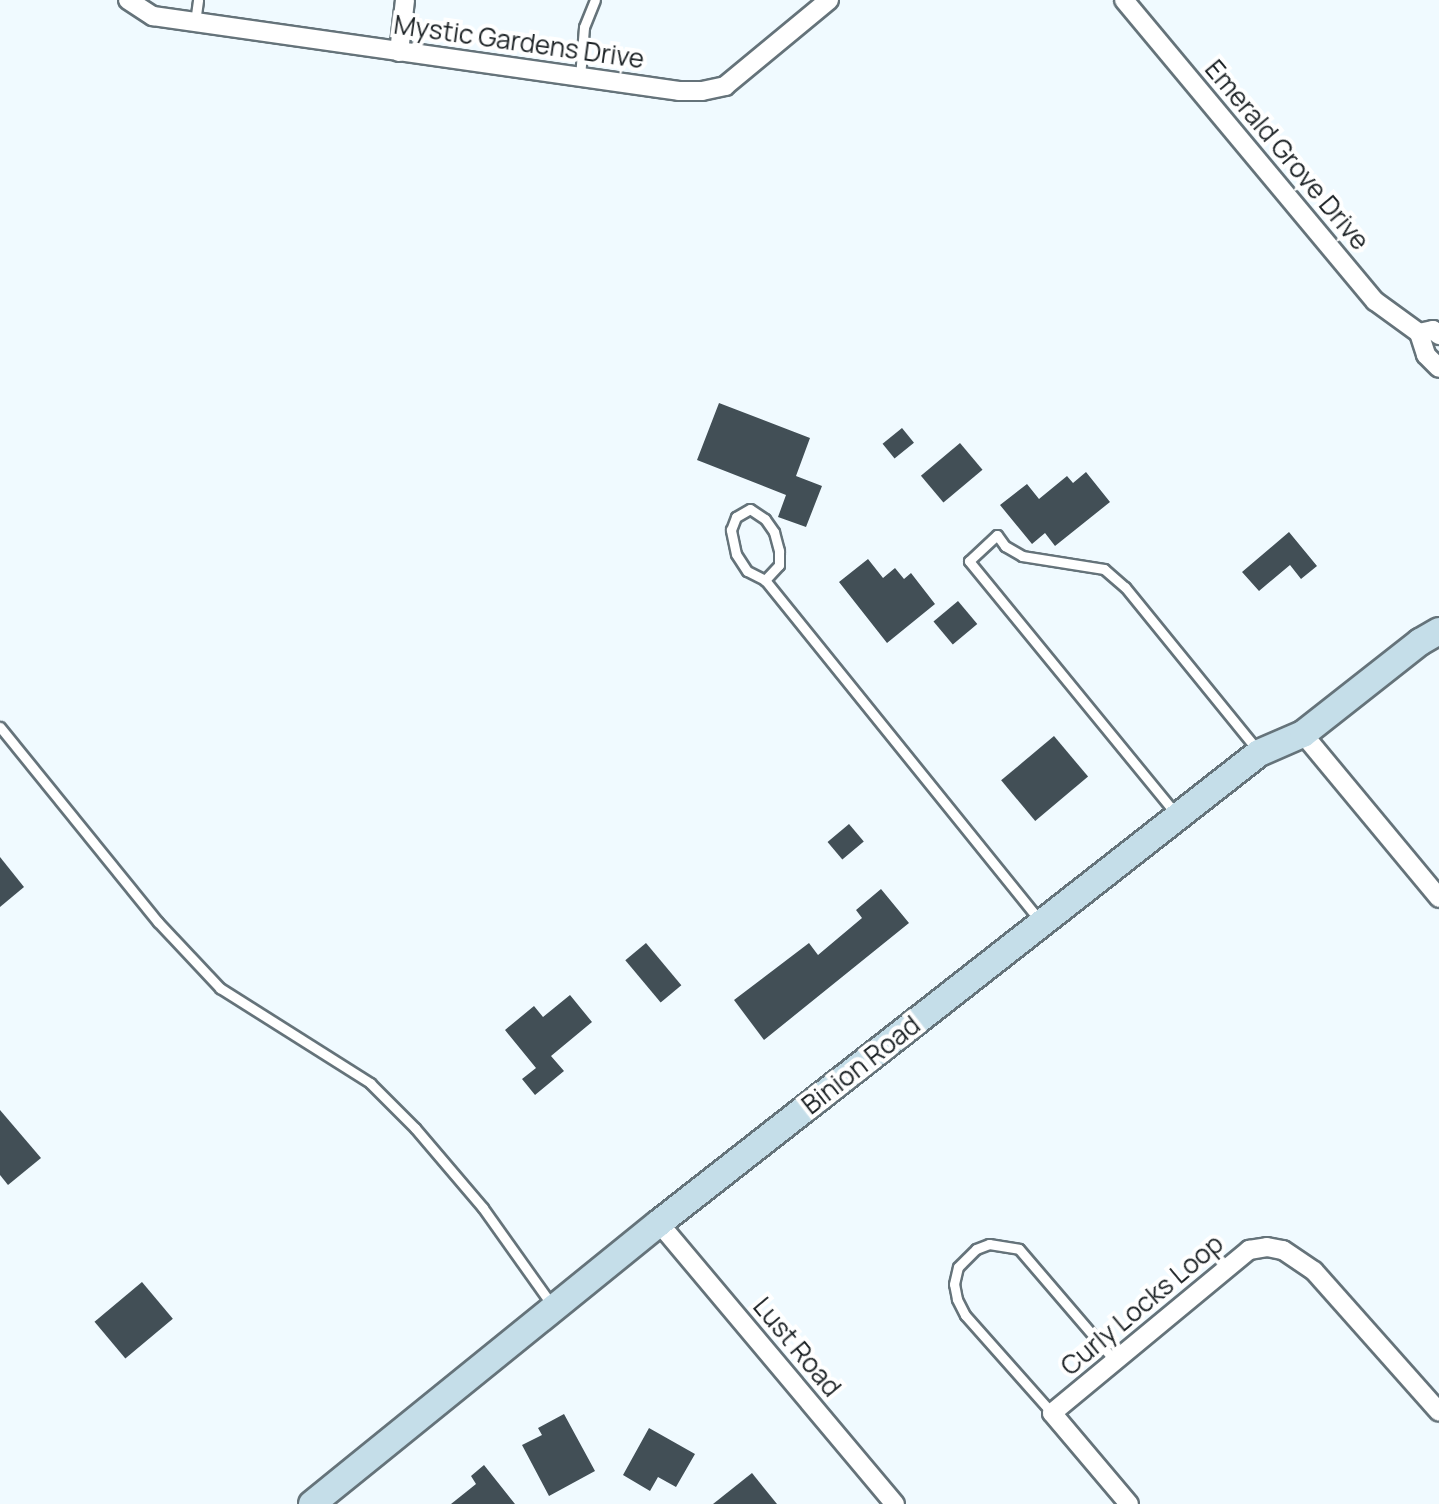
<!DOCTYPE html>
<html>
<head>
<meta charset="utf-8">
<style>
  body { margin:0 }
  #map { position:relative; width:1439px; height:1504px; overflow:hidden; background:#f0faff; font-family:Manrope,sans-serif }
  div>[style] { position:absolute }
  .building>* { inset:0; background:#424f56; transform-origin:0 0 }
  .roads { filter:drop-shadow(2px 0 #65737a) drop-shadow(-2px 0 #65737a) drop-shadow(0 2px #65737a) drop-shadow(0 -2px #65737a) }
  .lane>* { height:9px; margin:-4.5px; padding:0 4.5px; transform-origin:4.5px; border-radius:4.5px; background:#fff }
  .street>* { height:18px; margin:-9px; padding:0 9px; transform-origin:9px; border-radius:9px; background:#fff }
  .secondary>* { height:26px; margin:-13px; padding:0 13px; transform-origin:13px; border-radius:13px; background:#c5dee9 }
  span { translate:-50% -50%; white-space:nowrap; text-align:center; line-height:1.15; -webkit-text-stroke:8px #fff; paint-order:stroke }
  .street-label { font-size:26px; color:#1d2326 }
</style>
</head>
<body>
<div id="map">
  <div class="building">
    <div style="clip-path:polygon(719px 403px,810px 438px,796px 476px,822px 486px,806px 527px,778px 517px,786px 495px,697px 460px)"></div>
    <div style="left:902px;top:428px;width:19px;height:25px;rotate:51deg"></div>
    <div style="left:960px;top:443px;width:35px;height:51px;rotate:50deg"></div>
    <div style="clip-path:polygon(1086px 472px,1110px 502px,1055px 546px,1045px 533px,1032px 544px,1000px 505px,1027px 484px,1039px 499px,1067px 476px,1073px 483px)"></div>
    <div style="clip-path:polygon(1289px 532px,1317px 566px,1301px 579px,1290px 565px,1259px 591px,1242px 572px)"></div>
    <div style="clip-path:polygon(868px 559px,883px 578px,895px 568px,904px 579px,911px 573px,935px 604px,887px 643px,839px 582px)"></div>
    <div style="left:958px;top:601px;width:30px;height:32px;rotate:50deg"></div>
    <div style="left:1054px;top:736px;width:53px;height:69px;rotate:50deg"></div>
    <div style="left:849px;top:824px;width:23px;height:28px;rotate:50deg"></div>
    <div style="clip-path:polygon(0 857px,24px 887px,0 907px)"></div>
    <div style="clip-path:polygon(881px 889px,909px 923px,764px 1040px,734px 1000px,809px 943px,818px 955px,862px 918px,856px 910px)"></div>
    <div style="left:646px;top:943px;width:55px;height:27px;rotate:50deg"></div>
    <div style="clip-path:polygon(570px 995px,592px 1022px,551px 1056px,564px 1071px,535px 1095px,522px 1079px,536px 1068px,505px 1030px,534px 1006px,543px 1017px)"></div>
    <div style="clip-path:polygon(0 1110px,41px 1158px,8px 1185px,0 1175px)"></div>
    <div style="left:142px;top:1282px;width:48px;height:62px;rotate:50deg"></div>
    <div style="clip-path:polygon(564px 1414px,595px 1471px,549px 1496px,522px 1445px,542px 1435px,538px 1428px)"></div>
    <div style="clip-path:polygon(649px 1428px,695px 1454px,676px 1487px,658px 1477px,650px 1491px,623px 1475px)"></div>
    <div style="clip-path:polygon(484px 1465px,515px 1504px,451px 1504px,476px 1484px,471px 1476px)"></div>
    <div style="clip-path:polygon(752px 1473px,777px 1504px,713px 1504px)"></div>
  </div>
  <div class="roads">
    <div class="lane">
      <div style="left:195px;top:22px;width:22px;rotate:-82deg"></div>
      <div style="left:580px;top:77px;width:50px;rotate:-85.4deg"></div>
      <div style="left:584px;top:27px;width:29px;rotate:-68deg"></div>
      <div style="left:765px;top:580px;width:20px;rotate:-153deg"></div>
      <div style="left:747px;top:571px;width:20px;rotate:-123deg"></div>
      <div style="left:736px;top:554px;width:25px;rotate:-102deg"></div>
      <div style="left:731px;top:530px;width:14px;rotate:-69deg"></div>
      <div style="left:736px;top:517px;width:16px;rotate:-30deg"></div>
      <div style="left:750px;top:509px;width:18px;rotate:34deg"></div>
      <div style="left:765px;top:519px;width:16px;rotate:55deg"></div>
      <div style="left:774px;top:532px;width:20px;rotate:75deg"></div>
      <div style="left:779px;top:551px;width:14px;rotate:90deg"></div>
      <div style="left:779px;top:565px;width:21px;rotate:133deg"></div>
      <div style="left:765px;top:580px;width:438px;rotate:51.1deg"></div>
      <div style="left:0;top:727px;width:251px;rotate:51deg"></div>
      <div style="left:158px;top:922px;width:91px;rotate:46.8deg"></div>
      <div style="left:220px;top:988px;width:178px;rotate:32.3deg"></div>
      <div style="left:370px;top:1083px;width:64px;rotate:45deg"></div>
      <div style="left:415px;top:1128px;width:105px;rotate:49.6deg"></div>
      <div style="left:483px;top:1208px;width:119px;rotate:54.6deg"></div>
      <div style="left:1176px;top:814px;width:327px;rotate:-129.3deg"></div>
      <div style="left:969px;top:561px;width:38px;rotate:-43deg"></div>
      <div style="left:997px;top:535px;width:14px;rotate:54deg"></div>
      <div style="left:1005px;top:546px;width:20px;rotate:30deg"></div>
      <div style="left:1022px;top:556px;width:83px;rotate:9deg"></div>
      <div style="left:1104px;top:569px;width:28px;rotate:41deg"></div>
      <div style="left:1125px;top:587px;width:213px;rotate:50.9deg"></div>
      <div style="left:1052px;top:1413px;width:131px;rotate:-131.6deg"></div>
      <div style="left:965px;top:1315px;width:18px;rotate:-117deg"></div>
      <div style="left:957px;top:1299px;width:15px;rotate:-101deg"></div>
      <div style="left:954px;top:1284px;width:17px;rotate:-77deg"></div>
      <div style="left:958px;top:1267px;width:25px;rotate:-45deg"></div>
      <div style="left:976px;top:1249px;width:14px;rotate:-21deg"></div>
      <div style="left:989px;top:1244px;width:30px;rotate:9deg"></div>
      <div style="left:1019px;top:1249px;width:146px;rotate:49.4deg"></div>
    </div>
    <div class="street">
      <div style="left:128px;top:0;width:30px;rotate:33deg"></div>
      <div style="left:153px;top:16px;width:531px;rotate:8.11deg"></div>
      <div style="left:679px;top:91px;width:23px"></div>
      <div style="left:702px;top:91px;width:24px;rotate:-12deg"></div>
      <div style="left:725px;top:86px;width:135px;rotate:-39.6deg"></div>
      <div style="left:1124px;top:0;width:392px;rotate:50.2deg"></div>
      <div style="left:1375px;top:301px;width:54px;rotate:36deg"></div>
      <div style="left:1419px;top:333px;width:23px;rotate:72deg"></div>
      <div style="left:1426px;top:355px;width:18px;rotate:45deg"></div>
      <div style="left:399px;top:52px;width:52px;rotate:-83.4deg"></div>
      <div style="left:1419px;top:333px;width:14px;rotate:-12deg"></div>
      <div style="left:1433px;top:330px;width:8px;rotate:40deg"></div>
      <div style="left:1303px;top:734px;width:213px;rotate:50.3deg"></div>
      <div style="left:659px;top:1223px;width:367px;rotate:50deg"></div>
      <div style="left:1129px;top:1504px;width:119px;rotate:-130.2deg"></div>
      <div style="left:1052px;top:1413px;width:256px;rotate:-39.6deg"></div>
      <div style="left:1249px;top:1250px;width:18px;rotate:-9deg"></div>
      <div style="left:1267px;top:1247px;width:16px;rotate:11deg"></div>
      <div style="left:1283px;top:1250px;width:37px;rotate:34deg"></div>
      <div style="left:1314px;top:1271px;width:188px;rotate:48.4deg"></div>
    </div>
    <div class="secondary">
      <div style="left:312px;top:1504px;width:447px;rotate:-39deg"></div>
      <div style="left:659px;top:1223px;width:762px;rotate:-38.07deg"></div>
      <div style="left:1259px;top:753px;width:48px;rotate:-23.4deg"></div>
      <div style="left:1303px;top:734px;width:149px;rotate:-38.2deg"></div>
      <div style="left:1420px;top:642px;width:22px;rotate:-30deg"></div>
    </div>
  </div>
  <div class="street-label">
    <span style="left:519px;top:42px;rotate:8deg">Mystic Gardens Drive</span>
    <span style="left:1287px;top:155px;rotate:50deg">Emerald Grove Drive</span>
    <span style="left:861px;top:1065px;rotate:-38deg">Binion Road</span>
    <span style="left:1142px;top:1305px;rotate:-40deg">Curly Locks Loop</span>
    <span style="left:797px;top:1347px;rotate:50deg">Lust Road</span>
  </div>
</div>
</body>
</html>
